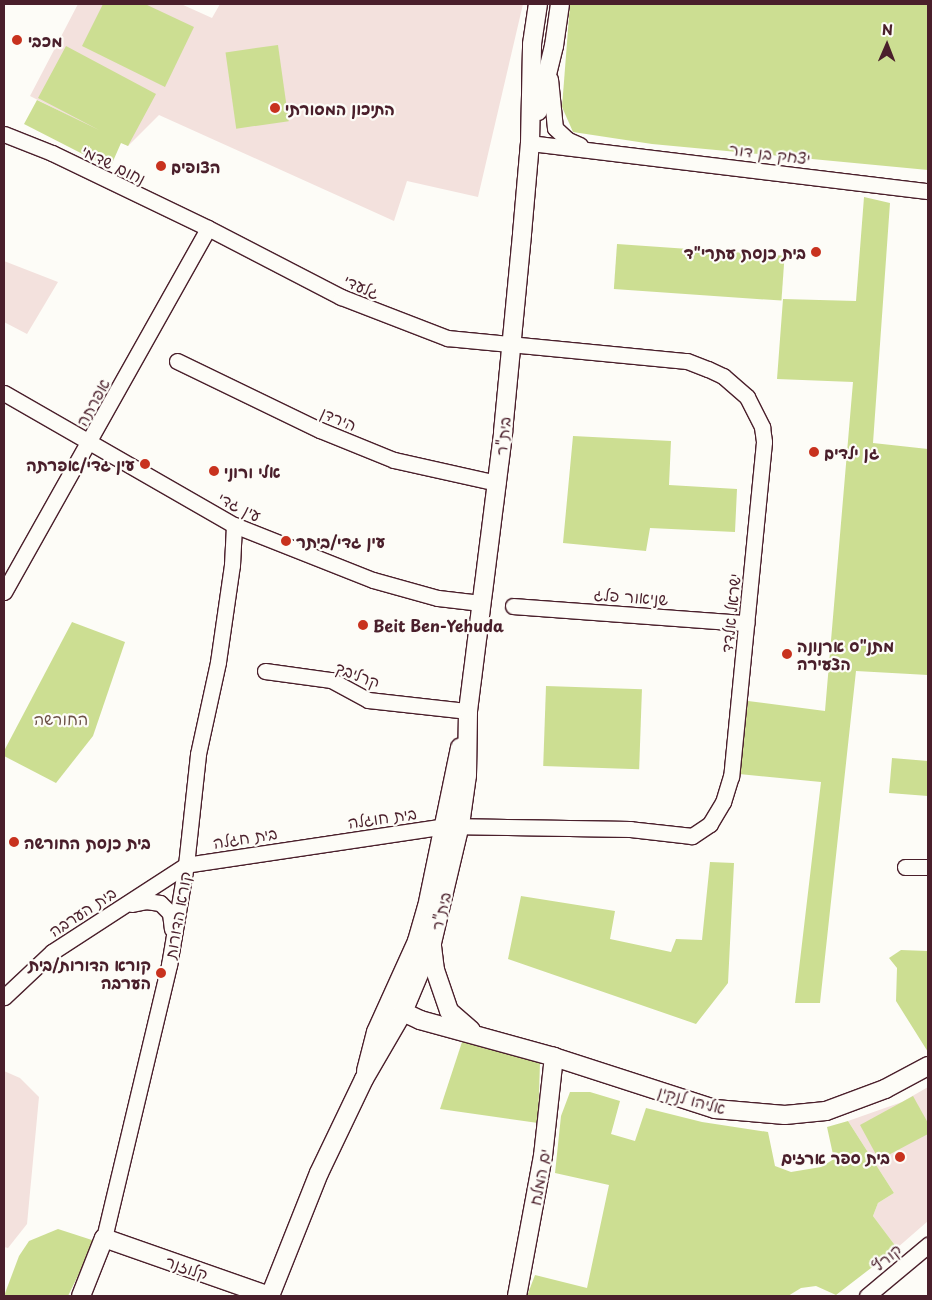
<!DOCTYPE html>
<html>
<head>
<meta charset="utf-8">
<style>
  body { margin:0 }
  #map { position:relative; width:932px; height:1300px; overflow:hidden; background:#fdfcf7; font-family:"Playpen Sans","Playpen Sans Hebrew",sans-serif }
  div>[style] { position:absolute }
  .built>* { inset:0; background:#f3e1dd }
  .green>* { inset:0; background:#ccde92; transform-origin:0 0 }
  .roads { filter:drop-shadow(1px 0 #4a1f2b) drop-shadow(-1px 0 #4a1f2b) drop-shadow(0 1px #4a1f2b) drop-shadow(0 -1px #4a1f2b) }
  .minor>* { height:15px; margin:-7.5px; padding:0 7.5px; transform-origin:7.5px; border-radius:7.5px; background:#fdfcf7 }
  .tertiary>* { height:18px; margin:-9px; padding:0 9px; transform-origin:9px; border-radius:9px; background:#fdfcf7 }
  .dots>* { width:14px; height:14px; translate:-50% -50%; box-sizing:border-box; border:2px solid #fdfcf7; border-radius:50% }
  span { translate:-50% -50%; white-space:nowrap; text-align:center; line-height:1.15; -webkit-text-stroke:4.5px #fdfcf7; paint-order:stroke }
  .poi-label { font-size:16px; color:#4a1f2b; font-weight:700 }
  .left { translate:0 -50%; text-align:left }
  .right { translate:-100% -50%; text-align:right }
  .street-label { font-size:16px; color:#4a1f2b }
  .park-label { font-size:16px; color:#6a4f45 }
  .frame { position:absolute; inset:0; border:5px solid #4a1f2b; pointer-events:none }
  .north { position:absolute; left:862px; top:20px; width:50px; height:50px; -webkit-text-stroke:4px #fdfcf7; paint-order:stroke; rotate:1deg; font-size:14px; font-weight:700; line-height:20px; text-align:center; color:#4a1f2b }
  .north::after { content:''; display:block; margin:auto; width:18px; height:22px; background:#4a1f2b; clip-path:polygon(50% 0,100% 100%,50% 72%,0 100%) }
</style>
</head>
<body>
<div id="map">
  <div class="built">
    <div style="clip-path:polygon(78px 4px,181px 4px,212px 18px,220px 4px,523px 4px,478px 197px,407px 181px,394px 221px,159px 115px,128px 146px,30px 96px)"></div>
    <div style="clip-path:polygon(4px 261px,58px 282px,27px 334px,4px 322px)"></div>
    <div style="clip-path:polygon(4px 1071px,20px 1078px,39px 1097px,27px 1224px,8px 1248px,4px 1247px)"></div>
    <div style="clip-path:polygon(928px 1087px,928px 1221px,897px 1248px,873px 1216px,878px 1203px,894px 1193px,848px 1121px,902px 1102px)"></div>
  </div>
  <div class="green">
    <div style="clip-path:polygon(103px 4px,145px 4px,194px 27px,165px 87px,82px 46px)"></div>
    <div style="clip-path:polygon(570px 4px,928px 4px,928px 170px,652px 144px,573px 132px,562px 107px)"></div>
    <div style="left:278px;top:45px;width:77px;height:53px;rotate:82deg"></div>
    <div style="clip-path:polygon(66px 46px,156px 94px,128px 146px,121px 143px,110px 168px,24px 124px,37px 100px,99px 130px,38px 98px)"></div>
    <div style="clip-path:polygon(864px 197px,890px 203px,873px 443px,928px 449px,928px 675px,856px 671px,820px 1003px,795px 1003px,821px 782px,739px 774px,748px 701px,825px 711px,853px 382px,777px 379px,783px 299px,856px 301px)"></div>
    <div style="left:617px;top:244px;width:168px;height:45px;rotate:4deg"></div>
    <div style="clip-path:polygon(573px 436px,671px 441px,669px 485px,737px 489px,735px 532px,650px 528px,646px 551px,563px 543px)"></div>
    <div style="clip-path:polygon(72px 622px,125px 642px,93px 736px,56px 783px,4px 756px,4px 751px)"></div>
    <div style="left:546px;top:686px;width:96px;height:80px;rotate:2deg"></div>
    <div style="clip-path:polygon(928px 756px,928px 796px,889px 793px,892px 758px,928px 761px)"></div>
    <div style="clip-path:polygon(710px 862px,734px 863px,728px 983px,696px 1024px,508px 959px,521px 896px,615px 911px,610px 939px,671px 952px,676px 939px,702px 940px)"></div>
    <div style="clip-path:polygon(901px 950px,928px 951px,928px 1052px,896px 1001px,897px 968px,889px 958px)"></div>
    <div style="clip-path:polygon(462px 1042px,540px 1063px,538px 1123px,440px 1109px)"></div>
    <div style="clip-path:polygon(570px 1092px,590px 1092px,620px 1101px,611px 1134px,635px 1141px,646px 1108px,702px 1122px,768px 1132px,775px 1166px,791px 1172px,821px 1167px,834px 1159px,827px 1127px,848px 1121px,894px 1193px,878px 1203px,873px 1216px,897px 1248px,836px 1295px,816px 1286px,801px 1288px,788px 1296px,527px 1296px,535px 1275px,587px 1288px,609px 1185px,555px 1173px,561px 1116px)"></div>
    <div style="clip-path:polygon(913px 1096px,928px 1123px,928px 1134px,879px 1160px,860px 1125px)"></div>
    <div style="clip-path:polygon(58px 1229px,95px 1241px,68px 1296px,4px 1296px,19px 1256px,29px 1241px)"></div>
  </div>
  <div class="roads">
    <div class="minor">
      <div style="left:550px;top:79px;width:49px;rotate:84.2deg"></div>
      <div style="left:555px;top:128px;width:18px;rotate:43deg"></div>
      <div style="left:568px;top:140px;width:13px;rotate:23deg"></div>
      <div style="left:4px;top:134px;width:52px;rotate:21.6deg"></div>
      <div style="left:52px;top:153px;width:173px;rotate:25.7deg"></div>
      <div style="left:208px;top:228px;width:150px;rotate:27.4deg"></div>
      <div style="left:341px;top:297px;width:114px;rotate:21.1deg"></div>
      <div style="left:447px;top:338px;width:241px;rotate:5.5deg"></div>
      <div style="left:687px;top:361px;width:22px;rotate:21deg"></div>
      <div style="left:708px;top:369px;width:17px;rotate:25deg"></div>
      <div style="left:723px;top:376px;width:32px;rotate:41deg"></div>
      <div style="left:747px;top:397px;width:34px;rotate:63deg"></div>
      <div style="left:762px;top:427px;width:15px;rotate:82deg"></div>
      <div style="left:764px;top:442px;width:336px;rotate:95.6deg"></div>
      <div style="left:731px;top:776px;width:27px;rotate:107deg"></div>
      <div style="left:723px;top:802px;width:26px;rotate:121deg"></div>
      <div style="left:710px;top:824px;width:22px;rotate:146deg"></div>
      <div style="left:692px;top:836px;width:62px;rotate:-173.6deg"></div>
      <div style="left:630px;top:829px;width:184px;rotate:-179.1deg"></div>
      <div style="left:446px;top:826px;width:263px;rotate:171.5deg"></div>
      <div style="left:186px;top:865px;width:160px;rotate:147deg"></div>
      <div style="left:52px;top:952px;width:66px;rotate:136.8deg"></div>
      <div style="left:530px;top:143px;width:401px;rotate:6.9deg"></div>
      <div style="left:177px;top:361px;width:159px;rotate:25.8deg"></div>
      <div style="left:320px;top:430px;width:80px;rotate:22.1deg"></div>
      <div style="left:394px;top:460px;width:106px;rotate:12.6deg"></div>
      <div style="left:4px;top:393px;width:265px;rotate:29.9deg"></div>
      <div style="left:234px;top:525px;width:149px;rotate:21.6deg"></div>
      <div style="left:373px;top:580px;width:67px;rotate:15.5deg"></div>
      <div style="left:438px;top:598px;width:43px;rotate:6.6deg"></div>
      <div style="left:4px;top:592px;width:417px;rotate:-60.7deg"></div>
      <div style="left:513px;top:606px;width:234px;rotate:4.2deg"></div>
      <div style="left:265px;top:671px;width:67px;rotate:7.8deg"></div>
      <div style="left:331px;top:680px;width:42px;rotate:28.4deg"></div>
      <div style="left:368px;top:700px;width:101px;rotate:6.3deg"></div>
      <div style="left:905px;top:867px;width:23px"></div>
      <div style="left:132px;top:904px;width:14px;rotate:-12deg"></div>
      <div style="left:146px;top:901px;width:14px;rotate:8deg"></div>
      <div style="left:160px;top:903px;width:14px;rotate:45deg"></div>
      <div style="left:170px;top:913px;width:16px;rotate:83deg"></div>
      <div style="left:104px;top:1238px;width:281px;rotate:-76.6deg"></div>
      <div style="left:169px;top:965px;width:101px;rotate:-80.4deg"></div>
      <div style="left:186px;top:865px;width:112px;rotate:-83.8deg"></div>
      <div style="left:198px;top:754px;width:94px;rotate:-77.7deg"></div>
      <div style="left:218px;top:662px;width:98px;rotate:-81.8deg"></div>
      <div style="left:232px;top:565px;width:40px;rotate:-87.1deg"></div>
      <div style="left:867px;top:1296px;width:80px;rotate:-39.9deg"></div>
    </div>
    <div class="tertiary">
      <div style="left:538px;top:111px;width:67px;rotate:-76.2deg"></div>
      <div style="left:554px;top:46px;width:42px;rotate:-81.9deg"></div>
      <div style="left:432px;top:946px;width:24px;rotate:83deg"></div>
      <div style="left:435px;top:970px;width:43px;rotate:71.1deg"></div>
      <div style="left:449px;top:1011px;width:29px;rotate:41deg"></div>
      <div style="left:391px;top:1000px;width:17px;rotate:45deg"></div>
      <div style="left:403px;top:1012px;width:19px;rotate:25deg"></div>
      <div style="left:420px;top:1020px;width:139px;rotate:15.4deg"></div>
      <div style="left:554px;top:1057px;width:169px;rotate:17.9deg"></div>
      <div style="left:715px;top:1109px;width:70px;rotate:4.9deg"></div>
      <div style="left:785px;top:1115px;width:41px;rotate:-5.6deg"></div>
      <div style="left:826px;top:1111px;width:63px;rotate:-20.4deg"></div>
      <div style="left:885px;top:1089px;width:49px;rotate:-28.1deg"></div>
      <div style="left:366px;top:1071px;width:40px;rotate:-75.6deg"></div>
      <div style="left:376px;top:1032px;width:100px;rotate:-65.7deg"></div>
      <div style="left:417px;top:941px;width:35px;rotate:-74deg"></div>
      <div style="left:427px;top:907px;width:163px;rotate:-78.3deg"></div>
      <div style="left:81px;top:1296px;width:62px;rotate:-68.4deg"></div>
      <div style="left:104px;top:1238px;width:176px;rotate:19.3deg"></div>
      <div style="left:270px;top:1296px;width:132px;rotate:-68.3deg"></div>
      <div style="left:319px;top:1173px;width:104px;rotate:-64.4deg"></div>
      <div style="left:364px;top:1079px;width:78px;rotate:-59.8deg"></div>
      <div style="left:403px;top:1012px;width:75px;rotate:-67.2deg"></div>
      <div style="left:432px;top:943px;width:121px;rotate:-76.7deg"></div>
      <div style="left:460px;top:825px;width:50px;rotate:-82deg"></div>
      <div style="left:467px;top:775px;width:64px;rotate:-89.1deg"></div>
      <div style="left:468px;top:711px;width:281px;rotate:-82.8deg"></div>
      <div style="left:503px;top:432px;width:199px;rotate:-84.5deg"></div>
      <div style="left:522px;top:234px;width:91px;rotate:-85deg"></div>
      <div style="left:530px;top:143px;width:99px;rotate:-88.8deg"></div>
      <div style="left:532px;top:44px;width:40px;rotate:-81.5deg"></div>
      <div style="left:517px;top:1296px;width:142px;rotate:-79.5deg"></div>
      <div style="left:543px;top:1156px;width:100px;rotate:-83.7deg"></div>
    </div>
  </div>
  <div class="dots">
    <div style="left:17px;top:40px;background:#c8321e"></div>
    <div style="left:275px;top:108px;background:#c8321e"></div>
    <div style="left:161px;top:166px;background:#c8321e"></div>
    <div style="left:816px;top:252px;background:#c8321e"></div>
    <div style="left:814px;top:452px;background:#c8321e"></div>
    <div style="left:145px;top:464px;background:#c8321e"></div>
    <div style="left:214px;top:471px;background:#c8321e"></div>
    <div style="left:286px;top:541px;background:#c8321e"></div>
    <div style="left:363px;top:625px;background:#c8321e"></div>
    <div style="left:787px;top:654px;background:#c8321e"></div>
    <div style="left:14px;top:842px;background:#c8321e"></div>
    <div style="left:161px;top:973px;background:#c8321e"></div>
    <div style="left:900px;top:1157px;background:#c8321e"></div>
  </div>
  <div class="poi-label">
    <span class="left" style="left:28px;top:40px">מכבי</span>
    <span class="left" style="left:285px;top:108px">התיכון המסורתי</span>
    <span class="left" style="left:171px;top:166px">הצופים</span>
    <span class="right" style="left:806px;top:252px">בית כנסת עתרי"ד</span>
    <span class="left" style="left:824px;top:452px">גן ילדים</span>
    <span class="right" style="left:135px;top:464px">עין גדי/אפרתה</span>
    <span class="left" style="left:224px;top:471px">אלי ורוני</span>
    <span class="left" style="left:296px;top:541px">עין גדי/ביתר</span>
    <span class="left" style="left:373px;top:625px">Beit Ben-Yehuda</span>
    <span class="left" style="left:797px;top:654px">מתנ"ס ארנונה<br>הצעירה</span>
    <span class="left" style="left:24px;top:842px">בית כנסת החורשה</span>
    <span class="right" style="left:151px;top:973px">קורא הדורות/בית<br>הערבה</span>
    <span class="right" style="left:890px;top:1157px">בית ספר ארזים</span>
  </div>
  <div class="street-label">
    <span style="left:770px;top:153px;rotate:7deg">יצחק בן דור</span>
    <span style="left:114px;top:164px;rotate:26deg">נחום שדמי</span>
    <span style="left:362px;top:286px;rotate:24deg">גלעדי</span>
    <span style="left:92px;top:402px;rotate:-61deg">אפרתה</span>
    <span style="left:339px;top:418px;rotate:23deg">הירדן</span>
    <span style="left:502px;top:436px;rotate:-84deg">בית"ר</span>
    <span style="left:240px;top:506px;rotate:26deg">עין גדי</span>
    <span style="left:631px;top:596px;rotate:4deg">שניאור פלג</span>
    <span style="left:730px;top:613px;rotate:-84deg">ישראל אלדד</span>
    <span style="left:358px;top:674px;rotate:21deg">קרליבך</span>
    <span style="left:382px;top:817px;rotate:-8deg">בית חוגלה</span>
    <span style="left:245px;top:837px;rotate:-9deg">בית חגלה</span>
    <span style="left:82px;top:911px;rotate:-33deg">בית הערבה</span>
    <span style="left:440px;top:911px;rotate:-76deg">בית"ר</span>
    <span style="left:177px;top:915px;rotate:-80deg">קורא הדורות</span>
    <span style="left:692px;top:1099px;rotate:15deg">אליהו לנקין</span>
    <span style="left:539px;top:1177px;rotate:-80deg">ים המלח</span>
    <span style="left:886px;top:1257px;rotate:-40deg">קורץ</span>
    <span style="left:187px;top:1267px;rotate:19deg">קלוזנר</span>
  </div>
  <div class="park-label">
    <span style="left:61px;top:718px">החורשה</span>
  </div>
  <div class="frame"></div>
  <div class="north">N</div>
</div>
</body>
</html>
